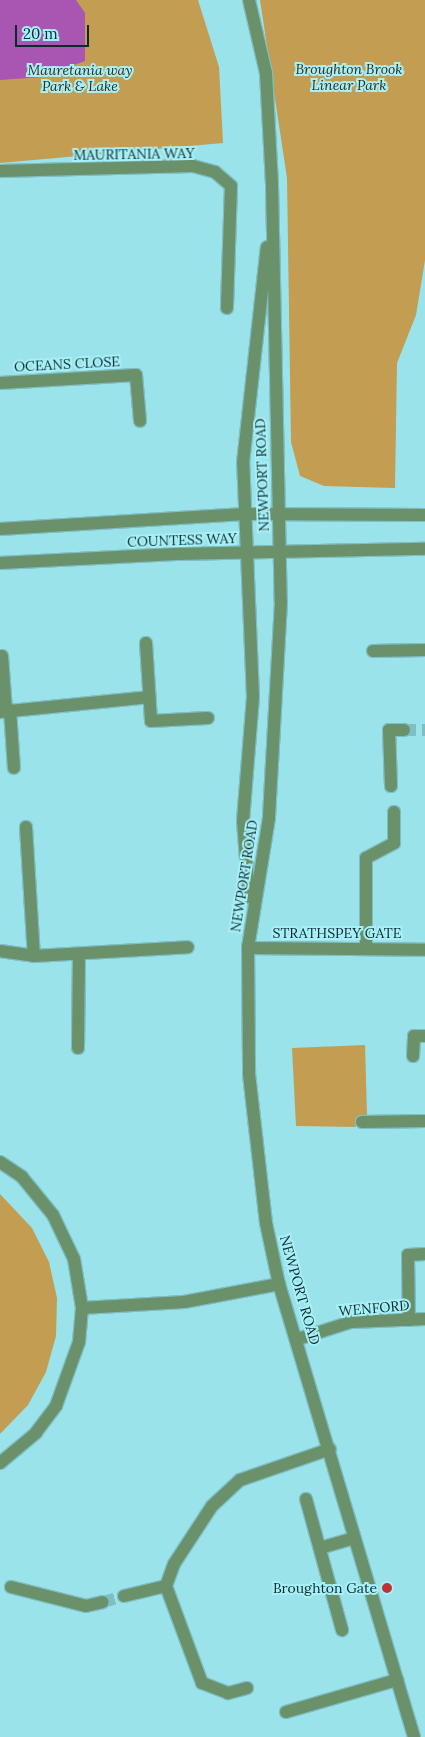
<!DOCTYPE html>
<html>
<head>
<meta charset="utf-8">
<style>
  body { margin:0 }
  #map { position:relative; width:425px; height:1737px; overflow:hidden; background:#9be3ea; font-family:Lora,serif }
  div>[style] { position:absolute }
  .green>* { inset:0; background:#c29d52 }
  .water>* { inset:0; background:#a955b2 }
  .minor-tunnel>* { height:12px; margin-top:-6px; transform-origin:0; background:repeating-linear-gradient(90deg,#7ebec4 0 12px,transparent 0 18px) }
  .roads { filter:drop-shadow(1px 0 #7ebec4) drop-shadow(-1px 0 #7ebec4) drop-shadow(0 1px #7ebec4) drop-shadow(0 -1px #7ebec4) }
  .minor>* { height:12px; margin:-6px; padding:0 6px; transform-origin:6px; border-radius:6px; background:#6a9169 }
  .dots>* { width:14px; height:14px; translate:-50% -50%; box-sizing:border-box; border:2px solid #a8f0f7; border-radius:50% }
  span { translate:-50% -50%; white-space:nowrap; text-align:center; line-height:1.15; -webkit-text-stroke:4px #a8f0f7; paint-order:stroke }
  .park-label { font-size:14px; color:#362b15; font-style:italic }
  .street-label { font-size:14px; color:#0b2a2d }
  .poi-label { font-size:14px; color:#0b2a2d }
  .right { translate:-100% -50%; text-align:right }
  .scale { position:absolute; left:15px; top:25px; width:74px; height:22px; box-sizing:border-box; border:2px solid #0b2a2d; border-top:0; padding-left:6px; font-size:15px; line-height:18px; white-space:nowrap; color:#0b2a2d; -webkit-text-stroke:4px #a8f0f7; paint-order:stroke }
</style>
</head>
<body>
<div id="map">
  <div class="green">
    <div style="clip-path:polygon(0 0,198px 0,219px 67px,223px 143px,0 163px)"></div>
    <div style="clip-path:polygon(260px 0,425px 0,425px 260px,416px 315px,397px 363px,395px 488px,324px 486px,300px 476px,291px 442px,287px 178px)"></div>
    <div style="clip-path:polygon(365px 1045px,367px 1115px,355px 1127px,296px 1126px,292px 1048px)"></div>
    <div style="clip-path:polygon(0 1194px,32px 1228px,49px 1262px,57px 1298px,56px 1336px,46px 1372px,28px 1405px,0 1434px)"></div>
  </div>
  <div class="water">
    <div style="clip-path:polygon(0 0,76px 0,85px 13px,85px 61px,42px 77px,0 80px)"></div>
  </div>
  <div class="minor-tunnel">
    <div style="left:404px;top:730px;width:21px"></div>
    <div style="left:103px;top:1602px;width:22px;rotate:-16deg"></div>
  </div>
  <div class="roads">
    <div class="minor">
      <div style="left:249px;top:0;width:75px;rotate:76.9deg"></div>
      <div style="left:266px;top:73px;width:112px;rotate:86.9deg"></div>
      <div style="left:272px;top:185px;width:417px;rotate:88.8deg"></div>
      <div style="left:281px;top:602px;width:216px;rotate:93.2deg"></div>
      <div style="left:269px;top:818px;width:132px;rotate:99.2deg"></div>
      <div style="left:248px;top:948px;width:126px;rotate:89.5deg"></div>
      <div style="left:249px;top:1074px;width:150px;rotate:83.5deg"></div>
      <div style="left:266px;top:1223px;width:62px;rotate:78deg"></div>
      <div style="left:279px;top:1284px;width:473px;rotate:73.4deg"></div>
      <div style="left:0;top:171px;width:193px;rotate:-1.5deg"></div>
      <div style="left:193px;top:166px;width:23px;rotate:15deg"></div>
      <div style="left:215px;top:172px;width:21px;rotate:41deg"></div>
      <div style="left:231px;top:186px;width:122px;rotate:91.9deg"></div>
      <div style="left:0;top:383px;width:136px;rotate:-3.4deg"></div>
      <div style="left:136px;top:375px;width:46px;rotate:85deg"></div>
      <div style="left:0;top:529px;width:245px;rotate:-3.5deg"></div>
      <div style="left:245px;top:514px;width:180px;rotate:0.3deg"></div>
      <div style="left:0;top:563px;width:176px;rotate:-2.9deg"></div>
      <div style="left:176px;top:554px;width:249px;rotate:-1.2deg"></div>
      <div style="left:146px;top:643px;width:78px;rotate:86.3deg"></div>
      <div style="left:151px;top:721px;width:57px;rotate:-3deg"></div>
      <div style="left:373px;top:651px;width:52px;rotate:-1.1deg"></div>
      <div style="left:2px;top:656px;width:55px;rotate:85.8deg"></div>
      <div style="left:10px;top:710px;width:58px;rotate:86.1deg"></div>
      <div style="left:0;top:712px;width:150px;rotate:-5.7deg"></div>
      <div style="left:391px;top:786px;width:56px;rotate:-92deg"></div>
      <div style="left:389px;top:730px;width:15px"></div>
      <div style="left:26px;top:827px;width:129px;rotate:86.5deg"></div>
      <div style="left:249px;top:897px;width:76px;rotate:-94.5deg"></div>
      <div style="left:243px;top:821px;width:124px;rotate:-85.4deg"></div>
      <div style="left:253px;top:697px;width:234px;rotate:-92.4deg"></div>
      <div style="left:243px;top:463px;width:217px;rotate:-83.7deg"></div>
      <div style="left:248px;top:948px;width:177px;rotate:0.6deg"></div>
      <div style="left:366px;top:948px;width:90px;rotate:-90deg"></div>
      <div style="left:366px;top:858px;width:32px;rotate:-28deg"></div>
      <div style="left:394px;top:843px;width:31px;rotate:-90deg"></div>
      <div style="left:0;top:951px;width:34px;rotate:8deg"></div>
      <div style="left:34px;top:956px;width:154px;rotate:-3.3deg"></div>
      <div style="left:78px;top:1048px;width:94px;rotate:-89.4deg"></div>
      <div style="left:413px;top:1056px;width:20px;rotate:-87deg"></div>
      <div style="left:414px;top:1036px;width:11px"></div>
      <div style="left:362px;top:1122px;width:63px;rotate:-0.9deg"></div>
      <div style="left:0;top:1162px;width:27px;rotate:34deg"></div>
      <div style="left:22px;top:1177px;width:49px;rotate:50.8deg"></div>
      <div style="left:53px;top:1215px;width:49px;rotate:64.5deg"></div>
      <div style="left:74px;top:1259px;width:50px;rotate:80.7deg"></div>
      <div style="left:82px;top:1308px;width:34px;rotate:95deg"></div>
      <div style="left:79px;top:1342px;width:68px;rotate:109.8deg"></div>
      <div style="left:56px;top:1406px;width:34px;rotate:127deg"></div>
      <div style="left:36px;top:1433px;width:47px;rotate:140.2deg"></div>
      <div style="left:82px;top:1308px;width:102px;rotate:-3.4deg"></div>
      <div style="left:184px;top:1302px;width:97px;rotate:-10.7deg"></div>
      <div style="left:409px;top:1320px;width:65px;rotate:-90.9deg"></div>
      <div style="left:408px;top:1255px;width:17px;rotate:-3deg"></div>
      <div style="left:298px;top:1339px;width:56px;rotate:-17.8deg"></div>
      <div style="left:351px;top:1322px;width:74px;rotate:-2.3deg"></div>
      <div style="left:306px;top:1499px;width:136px;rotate:74.6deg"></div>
      <div style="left:320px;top:1548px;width:35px;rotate:-16deg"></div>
      <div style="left:11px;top:1587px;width:77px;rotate:14.2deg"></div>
      <div style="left:86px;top:1606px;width:17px;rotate:-13deg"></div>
      <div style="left:124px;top:1596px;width:43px;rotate:-13.4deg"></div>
      <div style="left:247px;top:1688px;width:20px;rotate:165deg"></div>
      <div style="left:228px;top:1693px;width:28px;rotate:-159deg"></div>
      <div style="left:202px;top:1683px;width:103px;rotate:-110.4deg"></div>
      <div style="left:166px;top:1586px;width:23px;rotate:-70deg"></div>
      <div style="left:174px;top:1564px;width:69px;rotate:-56.8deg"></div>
      <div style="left:212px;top:1506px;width:38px;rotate:-43deg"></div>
      <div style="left:240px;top:1480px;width:95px;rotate:-19deg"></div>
      <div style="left:286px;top:1712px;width:116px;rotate:-16.1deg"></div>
    </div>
  </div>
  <div class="dots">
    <div style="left:387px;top:1588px;background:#c03137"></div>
  </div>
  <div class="park-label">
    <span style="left:349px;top:77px">Broughton Brook<br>Linear Park</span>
    <span style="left:80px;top:78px">Mauretania way<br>Park &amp; Lake</span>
  </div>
  <div class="street-label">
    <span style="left:134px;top:154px;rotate:-1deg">MAURITANIA WAY</span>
    <span style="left:67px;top:364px;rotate:-3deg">OCEANS CLOSE</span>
    <span style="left:262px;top:475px;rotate:-92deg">NEWPORT ROAD</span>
    <span style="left:182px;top:540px;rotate:-2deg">COUNTESS WAY</span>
    <span style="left:244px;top:876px;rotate:-81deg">NEWPORT ROAD</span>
    <span style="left:337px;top:933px">STRATHSPEY GATE</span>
    <span style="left:300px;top:1290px;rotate:74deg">NEWPORT ROAD</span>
    <span style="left:374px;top:1308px;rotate:-5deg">WENFORD</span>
  </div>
  <div class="poi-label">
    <span class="right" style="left:377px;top:1588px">Broughton Gate</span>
  </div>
  <div class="scale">20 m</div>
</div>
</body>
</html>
